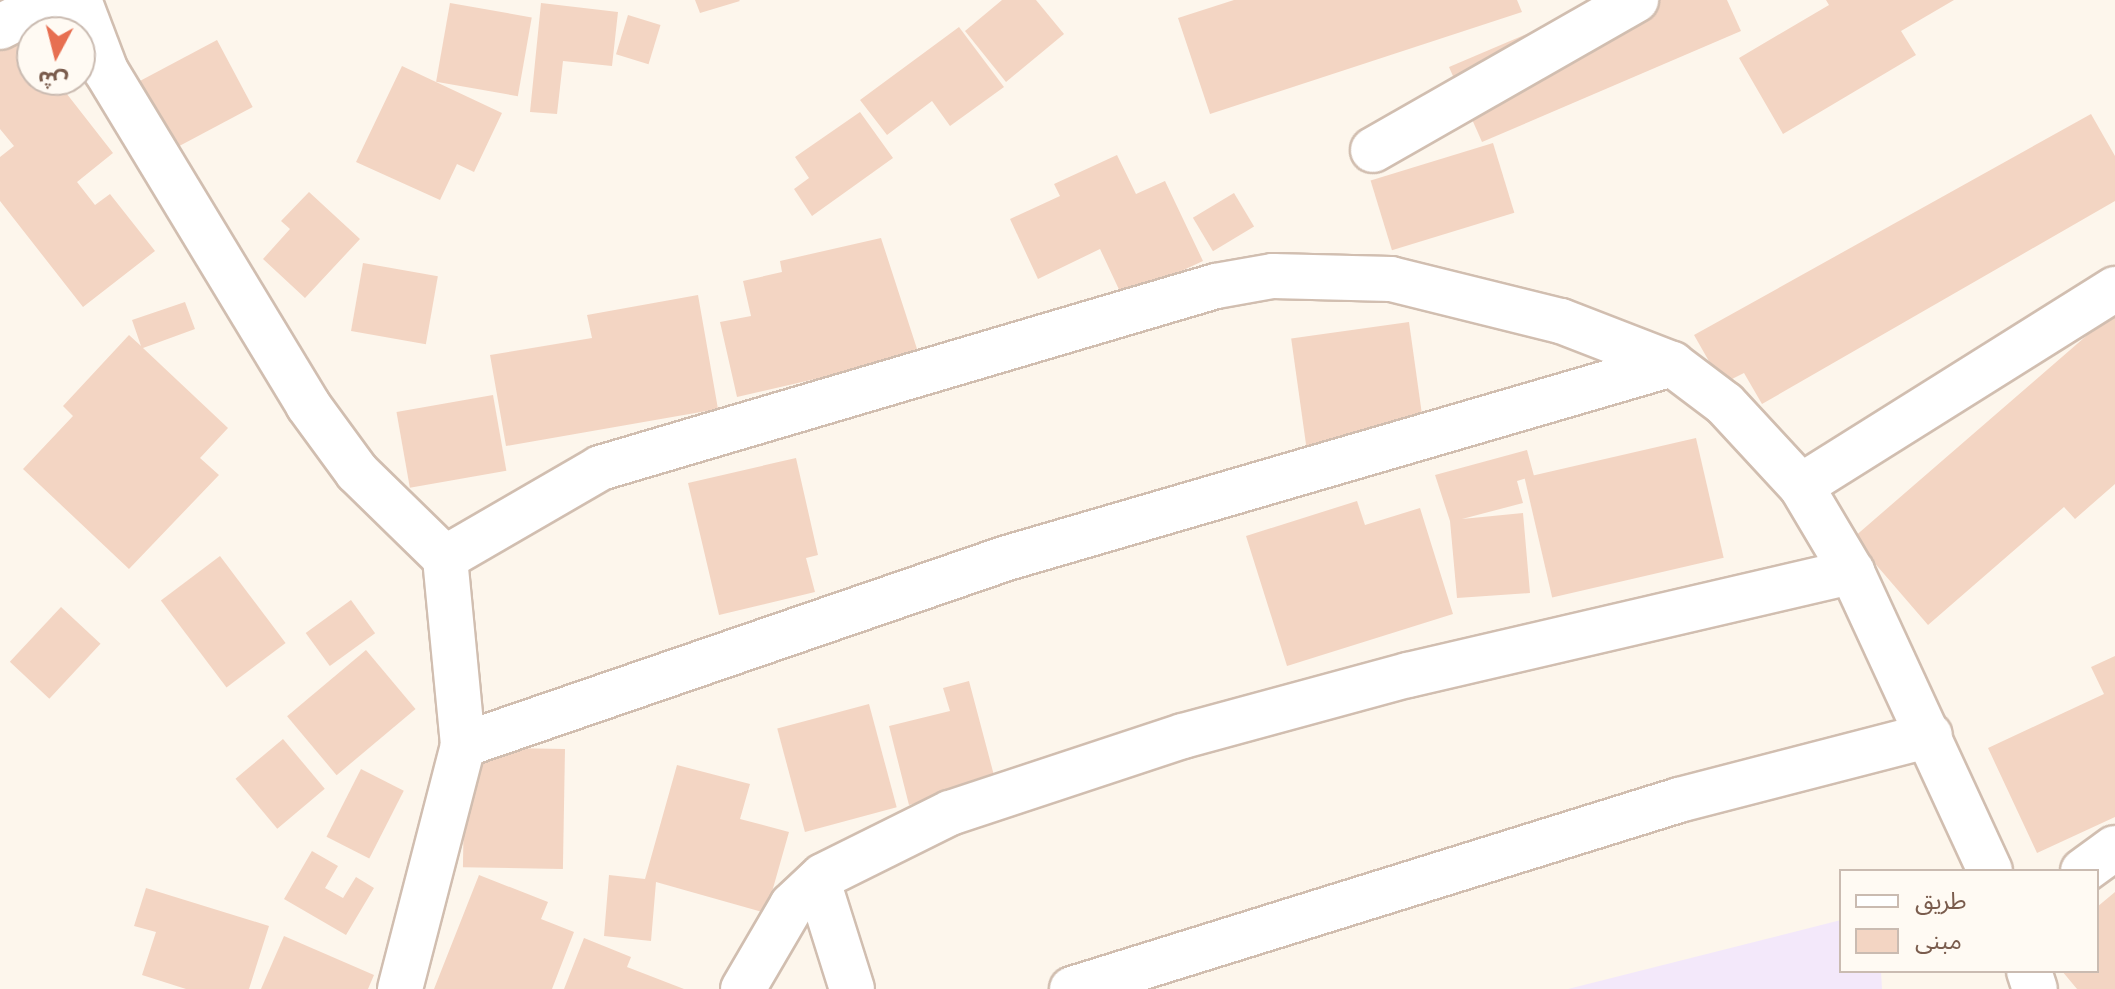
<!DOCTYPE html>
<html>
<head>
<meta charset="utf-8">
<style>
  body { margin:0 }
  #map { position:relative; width:2115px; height:989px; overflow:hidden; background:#fdf6ec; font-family:Overpass,"Noto Sans Arabic",sans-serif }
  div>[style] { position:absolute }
  .education>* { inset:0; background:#f3e8fa }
  .building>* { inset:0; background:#f3d5c3; transform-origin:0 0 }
  .roads { filter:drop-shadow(2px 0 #d1beb0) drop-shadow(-2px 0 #d1beb0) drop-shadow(0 2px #d1beb0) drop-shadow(0 -2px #d1beb0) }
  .minor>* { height:44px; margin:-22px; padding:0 22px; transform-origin:22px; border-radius:22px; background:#fff }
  span { translate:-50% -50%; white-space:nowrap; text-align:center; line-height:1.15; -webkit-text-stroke:6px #fffaf3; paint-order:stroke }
  .legend { position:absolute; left:1839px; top:869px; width:260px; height:104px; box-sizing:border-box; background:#fffaf3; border:2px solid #cabbb1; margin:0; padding:10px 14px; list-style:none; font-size:24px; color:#7a5c4d }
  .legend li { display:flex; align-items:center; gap:16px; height:40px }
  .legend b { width:40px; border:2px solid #cabbb1 }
  .north { position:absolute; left:16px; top:16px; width:80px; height:80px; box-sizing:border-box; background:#fffaf3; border:2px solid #cabbb1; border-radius:50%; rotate:187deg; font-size:22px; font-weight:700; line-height:32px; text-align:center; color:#7a5c4d }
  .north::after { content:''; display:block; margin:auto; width:28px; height:36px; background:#e76f51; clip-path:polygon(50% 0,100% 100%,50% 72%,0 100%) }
</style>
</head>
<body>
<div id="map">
  <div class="education">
    <div style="clip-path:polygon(1841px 920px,1841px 971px,1881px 971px,1882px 989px,1568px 989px)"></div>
  </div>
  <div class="building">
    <div style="clip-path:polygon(695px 0,739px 0,740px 1px,700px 13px)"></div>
    <div style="clip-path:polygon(1002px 0,1036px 0,1064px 34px,1006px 82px,965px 31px)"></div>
    <div style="clip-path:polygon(1234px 0,1517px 0,1522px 12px,1210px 114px,1178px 18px)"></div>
    <div style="clip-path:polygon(1607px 0,1727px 0,1741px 31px,1482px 142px,1449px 67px)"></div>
    <div style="clip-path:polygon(1826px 0,1954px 0,1901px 31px,1916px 55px,1783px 134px,1739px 58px,1829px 5px)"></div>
    <div style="left:450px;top:3px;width:83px;height:80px;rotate:10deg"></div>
    <div style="clip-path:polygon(541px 3px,618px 12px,612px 66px,563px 61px,557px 114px,530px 112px)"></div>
    <div style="left:628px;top:15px;width:34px;height:41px;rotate:17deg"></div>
    <div style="clip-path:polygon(959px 27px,1004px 87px,950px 126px,932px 101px,887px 135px,860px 100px)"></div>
    <div style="clip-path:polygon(18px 33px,32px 50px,32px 80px,56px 80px,113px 153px,77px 182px,95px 205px,110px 194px,155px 251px,83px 307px,0 201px,0 157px,14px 146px,0 129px,0 47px)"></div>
    <div style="left:217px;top:40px;width:76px;height:98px;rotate:62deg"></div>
    <div style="clip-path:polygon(402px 66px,502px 113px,474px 172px,457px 164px,440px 200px,356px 162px)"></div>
    <div style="clip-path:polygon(860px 112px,893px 158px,812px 216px,794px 189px,809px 178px,795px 157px)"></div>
    <div style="clip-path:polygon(2091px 114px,2115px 156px,2115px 201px,1762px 404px,1744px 373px,1722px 384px,1694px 335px)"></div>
    <div style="left:1493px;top:143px;width:73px;height:128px;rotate:73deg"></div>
    <div style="clip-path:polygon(1117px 155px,1136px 194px,1165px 181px,1203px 261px,1123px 298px,1100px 249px,1038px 279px,1010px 219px,1060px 196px,1054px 184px)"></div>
    <div style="clip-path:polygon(309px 192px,360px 239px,305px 298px,263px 259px,290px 229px,281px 221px)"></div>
    <div style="left:1234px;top:193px;width:39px;height:48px;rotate:59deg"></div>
    <div style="clip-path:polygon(881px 238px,919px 355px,737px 397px,720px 322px,751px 316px,743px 281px,782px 272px,780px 261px)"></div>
    <div style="left:363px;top:263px;width:76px;height:69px;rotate:10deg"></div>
    <div style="clip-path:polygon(698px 295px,718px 409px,506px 446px,490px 355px,592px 338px,587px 315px)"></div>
    <div style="clip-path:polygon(185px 302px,195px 329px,143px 348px,228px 428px,200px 458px,219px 475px,129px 569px,23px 469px,73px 416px,63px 406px,129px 335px,141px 346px,132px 320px)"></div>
    <div style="clip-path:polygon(2115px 311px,2115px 484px,2075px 519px,2064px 507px,1928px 625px,1853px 538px)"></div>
    <div style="left:1409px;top:322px;width:114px;height:119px;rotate:82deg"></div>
    <div style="left:493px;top:395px;width:77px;height:98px;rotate:80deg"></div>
    <div style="left:1696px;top:438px;width:123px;height:176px;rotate:77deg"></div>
    <div style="clip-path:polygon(1527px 450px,1534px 476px,1517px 481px,1523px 503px,1462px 519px,1523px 513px,1530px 593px,1457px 598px,1450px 521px,1435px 475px)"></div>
    <div style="clip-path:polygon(796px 458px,818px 555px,806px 558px,815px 592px,719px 615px,688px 483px)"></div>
    <div style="clip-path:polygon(1357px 501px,1365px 525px,1420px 508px,1453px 614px,1287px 666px,1246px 536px)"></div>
    <div style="left:220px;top:556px;width:109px;height:74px;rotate:53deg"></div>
    <div style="left:351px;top:600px;width:41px;height:56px;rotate:54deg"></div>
    <div style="left:61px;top:607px;width:54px;height:75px;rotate:43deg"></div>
    <div style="left:366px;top:650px;width:77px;height:103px;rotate:50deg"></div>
    <div style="clip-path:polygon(2115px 656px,2115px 817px,2037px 853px,1988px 748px,2104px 694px,2091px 667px)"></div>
    <div style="clip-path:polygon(969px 681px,996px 783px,909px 805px,889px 726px,950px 711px,943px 688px)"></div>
    <div style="left:869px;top:704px;width:107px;height:95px;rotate:75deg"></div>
    <div style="left:283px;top:739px;width:65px;height:62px;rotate:50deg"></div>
    <div style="left:565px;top:749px;width:120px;height:100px;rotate:91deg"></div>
    <div style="clip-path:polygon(677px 765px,750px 784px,740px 819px,789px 832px,766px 913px,656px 882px,651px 941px,604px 936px,609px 875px,645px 879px)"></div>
    <div style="left:361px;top:769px;width:48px;height:76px;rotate:27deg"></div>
    <div style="clip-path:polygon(312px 851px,338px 866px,325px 888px,343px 898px,356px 877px,374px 888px,346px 935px,284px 899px)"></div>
    <div style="clip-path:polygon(479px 875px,548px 902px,541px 919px,574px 932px,552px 989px,434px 989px)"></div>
    <div style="clip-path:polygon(146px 888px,269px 926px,249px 989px,186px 989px,142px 975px,156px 932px,134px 926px)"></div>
    <div style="clip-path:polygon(2115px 892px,2115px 989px,2077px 989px,2062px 971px,2097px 971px,2097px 907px)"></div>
    <div style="clip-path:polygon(284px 936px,374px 975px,368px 989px,261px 989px)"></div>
    <div style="clip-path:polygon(584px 938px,631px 957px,627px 967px,684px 989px,564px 989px)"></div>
  </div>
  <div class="roads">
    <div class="minor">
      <div style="left:79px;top:0;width:76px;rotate:69.2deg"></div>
      <div style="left:106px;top:71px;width:390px;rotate:58.8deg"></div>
      <div style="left:308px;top:405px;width:83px;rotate:53.8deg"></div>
      <div style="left:357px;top:472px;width:123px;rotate:44.3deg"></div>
      <div style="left:0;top:27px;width:59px;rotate:-27deg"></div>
      <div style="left:1373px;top:150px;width:303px;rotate:-29.7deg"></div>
      <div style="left:1801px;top:486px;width:371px;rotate:-32.1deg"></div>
      <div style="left:463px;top:745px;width:575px;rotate:-18.97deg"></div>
      <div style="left:1007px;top:558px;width:693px;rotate:-16.26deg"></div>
      <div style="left:2083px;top:871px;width:39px;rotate:-36deg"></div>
      <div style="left:818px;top:881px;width:113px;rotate:72.5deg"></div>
      <div style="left:2029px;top:971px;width:19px;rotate:72deg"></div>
      <div style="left:400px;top:989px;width:252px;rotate:-75.5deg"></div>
      <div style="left:463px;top:745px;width:188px;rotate:-95.5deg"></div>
      <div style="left:445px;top:558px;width:179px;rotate:-30.1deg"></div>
      <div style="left:600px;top:468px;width:642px;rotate:-16.46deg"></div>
      <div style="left:1216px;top:286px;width:58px;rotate:-10deg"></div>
      <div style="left:1273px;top:276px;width:118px;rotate:1.5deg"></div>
      <div style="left:1391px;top:279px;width:175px;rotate:13.9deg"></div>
      <div style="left:1561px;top:321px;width:119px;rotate:21.2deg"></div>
      <div style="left:1672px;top:364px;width:66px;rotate:37deg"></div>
      <div style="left:1725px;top:404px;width:112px;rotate:47.2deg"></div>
      <div style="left:1801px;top:486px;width:100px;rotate:59.3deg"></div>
      <div style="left:1852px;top:572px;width:329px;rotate:65.2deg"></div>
      <div style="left:743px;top:989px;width:97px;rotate:-59.7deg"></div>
      <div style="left:792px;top:905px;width:42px;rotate:-43.1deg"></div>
      <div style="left:823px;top:876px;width:142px;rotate:-26.4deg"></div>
      <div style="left:950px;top:813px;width:245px;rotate:-18.3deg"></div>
      <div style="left:1183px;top:736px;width:233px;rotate:-15.2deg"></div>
      <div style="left:1408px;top:675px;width:456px;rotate:-13.1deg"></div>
      <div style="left:1072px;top:989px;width:636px;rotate:-17.29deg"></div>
      <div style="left:1679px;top:800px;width:259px;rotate:-14.5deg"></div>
    </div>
  </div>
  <ul class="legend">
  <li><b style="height:10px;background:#fff"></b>طريق</li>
  <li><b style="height:22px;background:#f3d5c3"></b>مبنى</li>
  </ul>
  <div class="north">ش</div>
</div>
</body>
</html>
